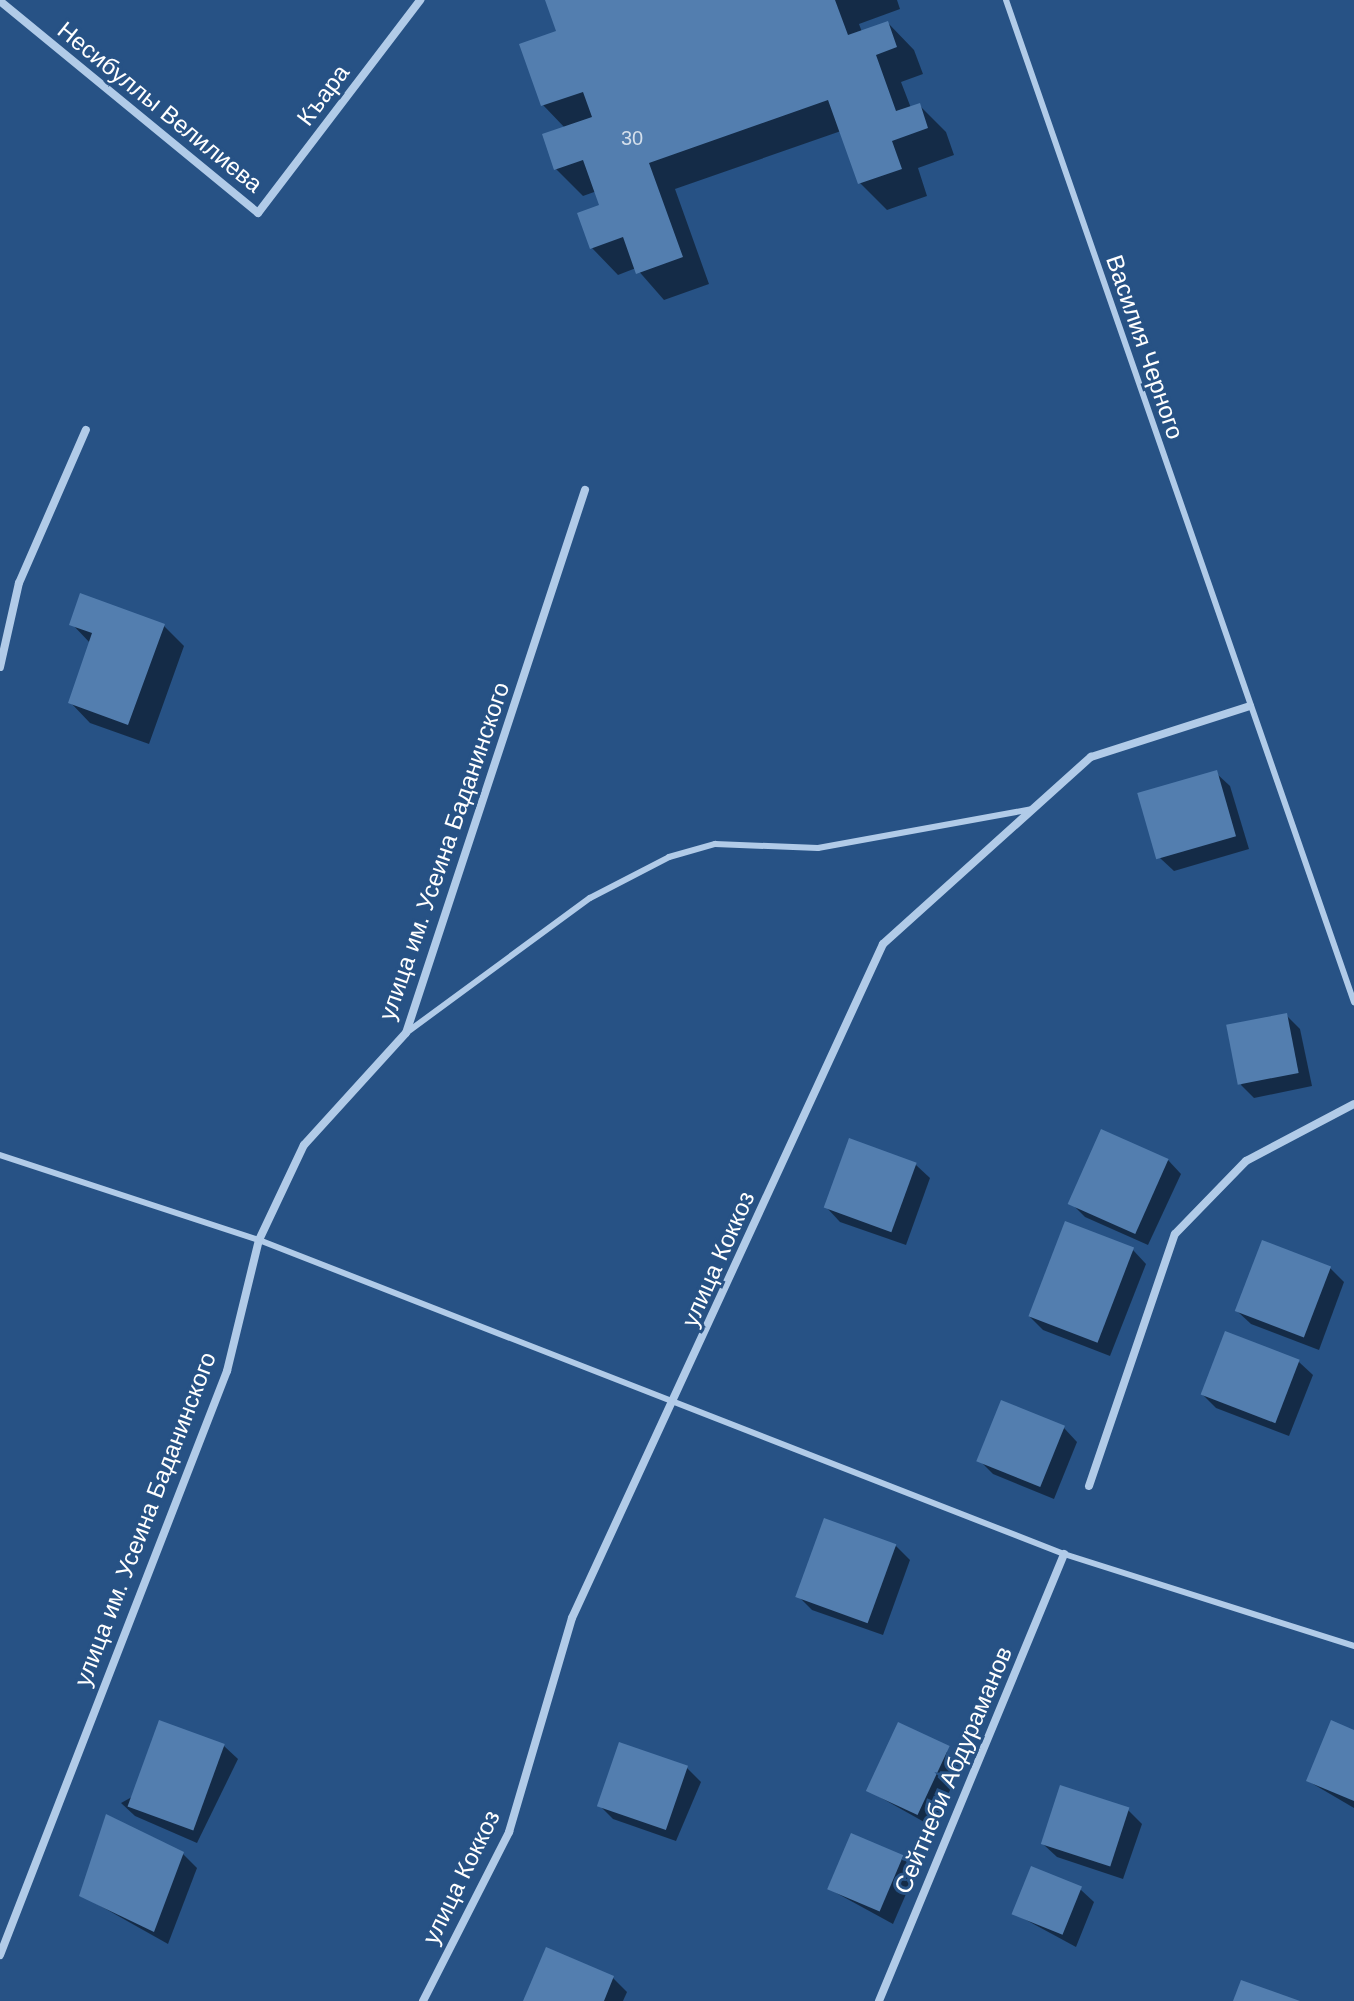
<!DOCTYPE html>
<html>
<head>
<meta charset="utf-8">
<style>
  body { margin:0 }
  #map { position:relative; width:1354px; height:2001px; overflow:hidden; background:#275285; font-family:Arial,sans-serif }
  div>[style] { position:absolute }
  .shadow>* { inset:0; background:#0007 }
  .building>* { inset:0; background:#537eaf; transform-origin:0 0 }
  .service>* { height:6px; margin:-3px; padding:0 3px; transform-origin:3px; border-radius:3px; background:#b1cbe8 }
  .minor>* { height:8px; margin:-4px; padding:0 4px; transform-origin:4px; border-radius:4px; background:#b1cbe8 }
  span { translate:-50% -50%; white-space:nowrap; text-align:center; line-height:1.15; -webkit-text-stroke:6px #275285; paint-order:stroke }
  .number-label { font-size:20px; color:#d4dfeb }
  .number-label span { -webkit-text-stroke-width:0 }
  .street-label { font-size:24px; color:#fff }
</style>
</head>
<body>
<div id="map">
  <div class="shadow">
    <div style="clip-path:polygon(547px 0,897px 0,900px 9px,859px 24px,862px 32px,888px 23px,914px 50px,923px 74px,901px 82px,911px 108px,919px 105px,946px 132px,954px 155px,918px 168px,927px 196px,887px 210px,860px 183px,841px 131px,675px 189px,709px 284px,664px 300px,636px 268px,618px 275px,592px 248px,602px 206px,597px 191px,583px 196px,556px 169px,565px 128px,543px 105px,559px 32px)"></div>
    <div style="clip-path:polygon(72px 624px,163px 625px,184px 646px,149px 744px,90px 723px,70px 702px,91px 644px)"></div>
    <div style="clip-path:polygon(1216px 773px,1230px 786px,1249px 849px,1174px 871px,1160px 858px)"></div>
    <div style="clip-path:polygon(1286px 1015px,1300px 1029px,1312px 1086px,1254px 1098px,1241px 1085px)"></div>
    <div style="clip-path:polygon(1168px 1160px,1181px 1174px,1148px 1245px,1085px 1217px,1071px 1203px)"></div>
    <div style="clip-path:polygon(916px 1165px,930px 1178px,906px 1245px,840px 1222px,827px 1208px)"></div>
    <div style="clip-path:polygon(1133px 1250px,1146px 1264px,1110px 1356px,1043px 1330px,1029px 1316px)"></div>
    <div style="clip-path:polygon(1330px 1268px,1344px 1282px,1319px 1350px,1251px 1324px,1237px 1311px)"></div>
    <div style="clip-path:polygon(1299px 1362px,1313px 1375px,1289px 1436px,1216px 1408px,1202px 1394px)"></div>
    <div style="clip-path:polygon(1064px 1428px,1077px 1442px,1054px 1499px,993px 1474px,979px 1460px)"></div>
    <div style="clip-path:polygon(896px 1546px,910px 1560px,883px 1635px,812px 1610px,798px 1596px)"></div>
    <div style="clip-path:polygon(899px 1725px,963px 1762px,933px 1827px,869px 1791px)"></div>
    <div style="clip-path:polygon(1354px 1732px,1354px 1808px,1308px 1781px)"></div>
    <div style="clip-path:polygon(620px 1745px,687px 1768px,701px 1782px,676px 1841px,613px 1819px,599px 1805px)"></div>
    <div style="clip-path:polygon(224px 1746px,238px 1759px,197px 1843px,135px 1816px,121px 1803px)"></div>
    <div style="clip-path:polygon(1128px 1810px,1142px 1824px,1123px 1879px,1057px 1857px,1043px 1844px)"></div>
    <div style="clip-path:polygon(183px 1854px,197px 1868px,168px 1944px,81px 1895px)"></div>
    <div style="clip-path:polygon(903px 1857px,916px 1871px,893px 1924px,829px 1889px)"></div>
    <div style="clip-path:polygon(1080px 1889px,1094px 1902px,1076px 1947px,1013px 1913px)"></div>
    <div style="clip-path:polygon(613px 1978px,627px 1992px,623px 2001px,526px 2001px)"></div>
  </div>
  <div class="building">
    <div style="clip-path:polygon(545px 0,835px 0,848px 35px,888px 21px,897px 47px,876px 55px,896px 111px,920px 103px,928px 128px,892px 141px,902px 169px,858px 184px,828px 100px,649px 163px,683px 257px,636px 274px,623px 237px,590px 249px,577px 213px,599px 205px,583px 160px,554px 170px,542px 134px,592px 117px,583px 92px,541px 106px,519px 44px,556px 31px)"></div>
    <div style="clip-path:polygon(80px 593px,165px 624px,128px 725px,68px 703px,92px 633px,69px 625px)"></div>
    <div style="left:1217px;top:770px;width:69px;height:83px;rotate:74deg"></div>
    <div style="left:1287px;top:1013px;width:61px;height:62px;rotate:79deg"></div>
    <div style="left:1101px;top:1129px;width:74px;height:82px;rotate:24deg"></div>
    <div style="left:849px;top:1138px;width:72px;height:74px;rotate:20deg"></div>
    <div style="left:1065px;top:1221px;width:74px;height:102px;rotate:21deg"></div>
    <div style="left:1262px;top:1240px;width:74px;height:76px;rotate:21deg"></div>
    <div style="left:1225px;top:1331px;width:80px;height:68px;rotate:21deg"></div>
    <div style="left:1001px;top:1400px;width:69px;height:66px;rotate:22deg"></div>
    <div style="left:824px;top:1518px;width:77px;height:84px;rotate:20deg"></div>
    <div style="left:159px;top:1720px;width:70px;height:92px;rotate:20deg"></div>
    <div style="clip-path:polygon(1331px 1720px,1354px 1730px,1354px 1801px,1306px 1781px)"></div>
    <div style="left:898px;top:1722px;width:57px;height:76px;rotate:25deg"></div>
    <div style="left:619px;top:1742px;width:73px;height:68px;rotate:19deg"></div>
    <div style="left:1060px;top:1785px;width:73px;height:62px;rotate:18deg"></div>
    <div style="clip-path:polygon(106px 1814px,184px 1852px,154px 1932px,79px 1896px)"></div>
    <div style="left:851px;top:1833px;width:57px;height:61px;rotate:23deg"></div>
    <div style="left:1031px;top:1866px;width:55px;height:52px;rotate:22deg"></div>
    <div style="clip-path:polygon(546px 1947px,614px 1976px,604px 2001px,523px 2001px)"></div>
    <div style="clip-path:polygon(1241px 1980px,1300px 2001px,1233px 2001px)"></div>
  </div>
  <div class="service">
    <div style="left:1006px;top:0;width:1061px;rotate:70.85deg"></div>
    <div style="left:406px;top:1033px;width:228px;rotate:-36.3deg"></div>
    <div style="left:590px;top:898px;width:89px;rotate:-27.4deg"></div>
    <div style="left:669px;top:857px;width:48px;rotate:-15.8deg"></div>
    <div style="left:715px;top:844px;width:103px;rotate:2.2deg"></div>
    <div style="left:818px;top:848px;width:218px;rotate:-10.3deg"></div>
    <div style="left:0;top:1155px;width:273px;rotate:18.2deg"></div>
    <div style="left:259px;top:1240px;width:864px;rotate:21.31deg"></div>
    <div style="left:1064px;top:1554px;width:304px;rotate:17.6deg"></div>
  </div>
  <div class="minor">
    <div style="left:0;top:1px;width:334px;rotate:39.4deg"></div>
    <div style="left:258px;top:213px;width:268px;rotate:-52.7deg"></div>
    <div style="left:0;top:667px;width:86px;rotate:-77.3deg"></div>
    <div style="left:19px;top:583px;width:167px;rotate:-66.4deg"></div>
    <div style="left:1089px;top:1486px;width:266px;rotate:-71.2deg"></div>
    <div style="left:1175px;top:1234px;width:102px;rotate:-45.8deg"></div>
    <div style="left:1246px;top:1161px;width:122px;rotate:-27.8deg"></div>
    <div style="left:0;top:1955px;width:627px;rotate:-68.76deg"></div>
    <div style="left:227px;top:1371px;width:135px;rotate:-76.3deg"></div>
    <div style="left:259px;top:1240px;width:105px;rotate:-64.7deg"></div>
    <div style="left:304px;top:1145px;width:151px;rotate:-47.7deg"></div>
    <div style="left:406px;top:1033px;width:572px;rotate:-71.76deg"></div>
    <div style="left:423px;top:2001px;width:190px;rotate:-63deg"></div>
    <div style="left:509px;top:1832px;width:223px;rotate:-73.6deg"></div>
    <div style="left:572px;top:1618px;width:742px;rotate:-65.23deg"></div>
    <div style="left:883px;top:944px;width:280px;rotate:-42deg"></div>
    <div style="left:1091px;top:757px;width:167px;rotate:-17.8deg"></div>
    <div style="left:879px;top:2001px;width:484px;rotate:-67.5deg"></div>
  </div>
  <div class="number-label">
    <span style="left:632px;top:138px">30</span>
  </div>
  <div class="street-label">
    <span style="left:323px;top:95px;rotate:-53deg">Къара</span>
    <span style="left:160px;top:107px;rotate:39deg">Несибуллы Велилиева</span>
    <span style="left:1145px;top:347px;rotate:71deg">Василия Черного</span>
    <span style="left:444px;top:851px;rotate:-71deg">улица им. Усеина Баданинского</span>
    <span style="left:718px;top:1259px;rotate:-66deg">улица Коккоз</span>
    <span style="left:145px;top:1519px;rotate:-69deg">улица им. Усеина Баданинского</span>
    <span style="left:953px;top:1770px;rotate:-67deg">Сейтнеби Абдураманов</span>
    <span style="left:461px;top:1877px;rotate:-64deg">улица Коккоз</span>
  </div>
</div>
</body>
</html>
